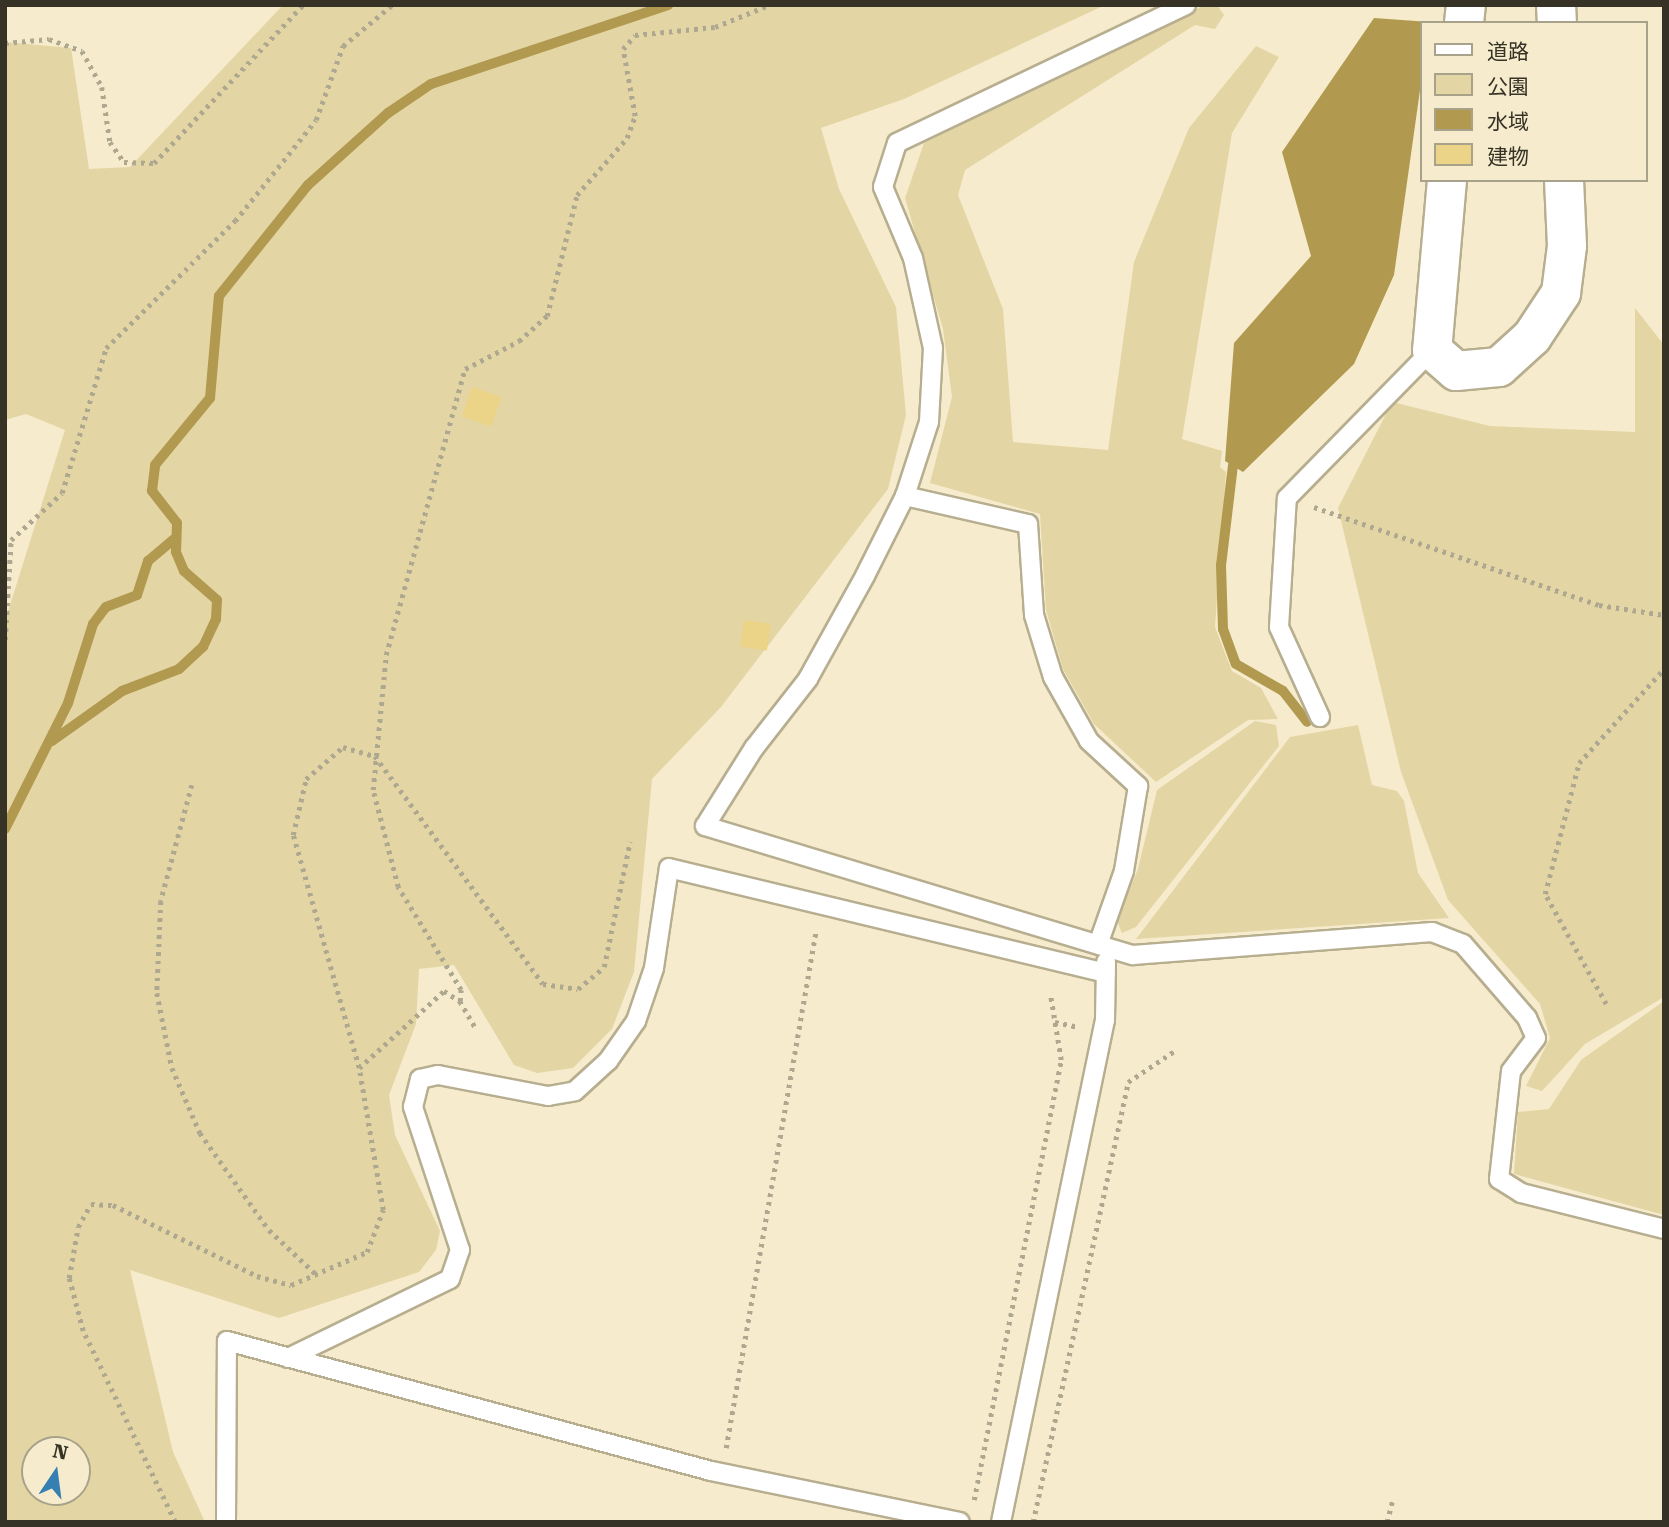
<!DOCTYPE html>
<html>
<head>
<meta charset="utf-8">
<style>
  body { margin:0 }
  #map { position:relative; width:1669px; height:1527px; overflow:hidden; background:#f6eccd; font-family:"Roboto Serif","Noto Sans JP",serif }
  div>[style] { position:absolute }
  .green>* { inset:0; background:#e4d5a4 }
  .water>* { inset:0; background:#b19a4f }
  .stream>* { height:10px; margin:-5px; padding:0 5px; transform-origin:5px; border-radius:5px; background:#b19a4f }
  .building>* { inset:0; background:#ebd387; transform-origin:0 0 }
  .path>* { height:4.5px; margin-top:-2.25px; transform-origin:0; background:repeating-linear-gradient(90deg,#afa890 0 3.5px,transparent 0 8.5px) }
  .roads { filter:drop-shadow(2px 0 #b7ae90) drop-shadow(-2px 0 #b7ae90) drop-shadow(0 2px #b7ae90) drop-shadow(0 -2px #b7ae90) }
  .service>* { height:18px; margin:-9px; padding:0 9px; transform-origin:9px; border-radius:9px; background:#fff }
  .tertiary>* { height:38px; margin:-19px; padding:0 19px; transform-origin:19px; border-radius:19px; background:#fff }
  span { translate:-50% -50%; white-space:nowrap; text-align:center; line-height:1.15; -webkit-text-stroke:5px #f6eccd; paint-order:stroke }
  .frame { position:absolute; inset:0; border:7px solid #363226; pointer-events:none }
  .legend { position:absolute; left:1420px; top:21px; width:228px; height:161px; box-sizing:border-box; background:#f6eccd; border:2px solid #a9a28a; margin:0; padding:9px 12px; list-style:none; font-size:21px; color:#363226 }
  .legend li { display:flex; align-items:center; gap:14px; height:35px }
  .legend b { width:35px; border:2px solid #a9a28a }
  .north { position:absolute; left:21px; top:1436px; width:70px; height:70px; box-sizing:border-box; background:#f6eccd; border:2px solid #a9a28a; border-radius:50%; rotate:13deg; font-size:19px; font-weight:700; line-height:28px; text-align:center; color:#363226 }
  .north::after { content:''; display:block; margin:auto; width:24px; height:32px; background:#357fb3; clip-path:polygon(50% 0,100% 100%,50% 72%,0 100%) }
</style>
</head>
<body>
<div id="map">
  <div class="green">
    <div style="clip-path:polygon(evenodd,283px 5px,1105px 5px,904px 99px,821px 128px,839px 189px,896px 307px,906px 415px,888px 489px,721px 707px,652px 779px,634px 972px,612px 1029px,573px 1068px,537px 1073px,514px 1065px,454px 965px,419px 969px,416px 1024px,389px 1095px,395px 1135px,440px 1231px,436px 1250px,419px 1272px,279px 1318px,130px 1270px,173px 1452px,205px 1522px,5px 1522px,5px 621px,65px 430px,26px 414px,5px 420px,5px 42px,71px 48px,89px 169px,130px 167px,283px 5px,35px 1450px,77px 1450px,77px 1492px,35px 1492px,35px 1450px)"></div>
    <div style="clip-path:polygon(1205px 5px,1217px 5px,1224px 15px,1215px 29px,1195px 25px,965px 170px,958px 195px,1003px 309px,1013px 442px,1108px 450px,1134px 262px,1189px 128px,1256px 46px,1279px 57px,1232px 133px,1182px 439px,1222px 451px,1220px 467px,1226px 472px,1215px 627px,1232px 671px,1261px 688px,1278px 719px,1248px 720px,1156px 782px,1094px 724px,1063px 669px,1046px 610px,1040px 514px,930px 483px,952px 397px,943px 329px,905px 198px,924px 143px)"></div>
    <div style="clip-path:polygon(1635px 308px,1664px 345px,1664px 997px,1585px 1044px,1542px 1091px,1526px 1086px,1550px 1038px,1540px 1004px,1448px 900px,1401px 772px,1338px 508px,1392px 402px,1490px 426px,1635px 432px)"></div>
    <div style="clip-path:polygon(1255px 721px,1276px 725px,1279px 746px,1136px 927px,1122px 933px,1117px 921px,1138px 869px,1157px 790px)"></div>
    <div style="clip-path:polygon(1358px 725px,1372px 785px,1397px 791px,1404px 801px,1418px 873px,1449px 918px,1136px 939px,1290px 737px)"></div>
    <div style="clip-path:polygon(1664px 1001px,1664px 1215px,1514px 1174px,1518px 1112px,1549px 1109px,1581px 1060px)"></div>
  </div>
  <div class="water">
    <div style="clip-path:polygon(1374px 18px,1430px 22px,1422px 23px,1422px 76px,1394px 275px,1354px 364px,1243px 472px,1225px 461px,1234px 343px,1311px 256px,1282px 152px)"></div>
  </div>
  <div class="stream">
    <div style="left:1233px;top:465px;width:101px;rotate:96.8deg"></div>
    <div style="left:1221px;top:565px;width:64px;rotate:88.2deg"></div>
    <div style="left:1223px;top:629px;width:37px;rotate:70deg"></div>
    <div style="left:1236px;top:664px;width:54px;rotate:29.9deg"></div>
    <div style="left:1283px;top:691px;width:39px;rotate:52deg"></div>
    <div style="left:52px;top:741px;width:86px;rotate:-35.5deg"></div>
    <div style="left:122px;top:691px;width:61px;rotate:-21.1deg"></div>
    <div style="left:179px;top:669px;width:33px;rotate:-43deg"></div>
    <div style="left:203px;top:647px;width:31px;rotate:-65deg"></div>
    <div style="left:216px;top:619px;width:19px;rotate:-87deg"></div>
    <div style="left:217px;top:600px;width:44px;rotate:-138.7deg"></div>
    <div style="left:184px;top:571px;width:21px;rotate:-113deg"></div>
    <div style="left:176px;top:552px;width:29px;rotate:-88deg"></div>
    <div style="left:177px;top:523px;width:41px;rotate:-128deg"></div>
    <div style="left:152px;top:491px;width:26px;rotate:-83deg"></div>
    <div style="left:155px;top:465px;width:87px;rotate:-50.6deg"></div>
    <div style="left:210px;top:398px;width:102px;rotate:-85deg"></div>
    <div style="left:219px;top:296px;width:142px;rotate:-51.3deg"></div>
    <div style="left:308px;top:185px;width:108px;rotate:-42deg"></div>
    <div style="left:388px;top:113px;width:52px;rotate:-34deg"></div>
    <div style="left:431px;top:84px;width:250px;rotate:-18.4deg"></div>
    <div style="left:5px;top:829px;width:141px;rotate:-63.4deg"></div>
    <div style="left:68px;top:703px;width:83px;rotate:-72.4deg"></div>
    <div style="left:93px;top:624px;width:21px;rotate:-53deg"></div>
    <div style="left:106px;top:607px;width:33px;rotate:-21deg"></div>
    <div style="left:137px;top:595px;width:36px;rotate:-72deg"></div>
    <div style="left:148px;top:561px;width:34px;rotate:-40deg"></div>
  </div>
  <div class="building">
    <div style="left:472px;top:387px;width:31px;height:31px;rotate:19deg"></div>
    <div style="left:744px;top:620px;width:27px;height:27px;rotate:8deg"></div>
  </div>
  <div class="path">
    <div style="left:5px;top:43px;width:44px;rotate:-5.2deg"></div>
    <div style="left:49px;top:39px;width:35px;rotate:20deg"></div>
    <div style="left:82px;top:51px;width:41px;rotate:60.9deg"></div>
    <div style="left:102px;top:87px;width:56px;rotate:81.7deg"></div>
    <div style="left:110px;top:142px;width:24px;rotate:55deg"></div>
    <div style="left:124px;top:162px;width:30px;rotate:2deg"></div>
    <div style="left:154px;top:163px;width:217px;rotate:-46.7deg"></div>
    <div style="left:1314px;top:507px;width:301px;rotate:19deg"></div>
    <div style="left:1599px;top:605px;width:66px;rotate:8.7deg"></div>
    <div style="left:5px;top:640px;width:100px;rotate:-86.6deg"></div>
    <div style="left:11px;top:540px;width:69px;rotate:-42.7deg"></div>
    <div style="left:62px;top:493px;width:152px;rotate:-73.1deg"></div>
    <div style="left:106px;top:348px;width:181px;rotate:-44.6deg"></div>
    <div style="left:235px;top:221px;width:129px;rotate:-51.3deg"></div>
    <div style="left:316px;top:120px;width:79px;rotate:-70deg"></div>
    <div style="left:343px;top:46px;width:64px;rotate:-39.9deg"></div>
    <div style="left:192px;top:785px;width:120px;rotate:105deg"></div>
    <div style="left:161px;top:901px;width:92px;rotate:92.5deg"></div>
    <div style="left:157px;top:993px;width:76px;rotate:78.7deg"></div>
    <div style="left:172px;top:1068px;width:71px;rotate:66.7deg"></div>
    <div style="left:200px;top:1133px;width:119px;rotate:54.6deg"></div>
    <div style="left:269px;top:1230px;width:66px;rotate:43.2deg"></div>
    <div style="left:460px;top:1001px;width:11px;rotate:-85deg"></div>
    <div style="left:461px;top:990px;width:121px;rotate:-121.5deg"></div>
    <div style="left:398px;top:887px;width:100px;rotate:-104.5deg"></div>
    <div style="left:373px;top:790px;width:136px;rotate:-84.5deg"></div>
    <div style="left:386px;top:655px;width:297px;rotate:-74.6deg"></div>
    <div style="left:465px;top:369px;width:61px;rotate:-27.4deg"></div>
    <div style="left:519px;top:341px;width:38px;rotate:-42deg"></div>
    <div style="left:547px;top:316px;width:125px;rotate:-76.1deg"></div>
    <div style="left:577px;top:195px;width:76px;rotate:-48.7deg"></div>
    <div style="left:627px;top:138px;width:23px;rotate:-70deg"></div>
    <div style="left:635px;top:116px;width:68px;rotate:-100.2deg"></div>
    <div style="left:623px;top:49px;width:18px;rotate:-49deg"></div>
    <div style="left:635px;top:35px;width:80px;rotate:-5.7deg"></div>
    <div style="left:715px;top:27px;width:58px;rotate:-22.2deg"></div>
    <div style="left:1606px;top:1004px;width:126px;rotate:-119deg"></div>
    <div style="left:1545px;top:894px;width:135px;rotate:-75.5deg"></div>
    <div style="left:1579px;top:763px;width:127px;rotate:-47.9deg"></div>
    <div style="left:1055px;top:1022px;width:24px;rotate:12deg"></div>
    <div style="left:359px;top:1068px;width:115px;rotate:-42.2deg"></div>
    <div style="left:444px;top:991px;width:19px;rotate:32deg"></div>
    <div style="left:460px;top:1001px;width:30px;rotate:60deg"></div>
    <div style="left:726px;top:1448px;width:526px;rotate:-80.14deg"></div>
    <div style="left:974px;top:1500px;width:449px;rotate:-78.8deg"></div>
    <div style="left:1061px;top:1060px;width:68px;rotate:-99.3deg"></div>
    <div style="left:175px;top:1522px;width:212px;rotate:-115.7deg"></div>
    <div style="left:83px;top:1331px;width:55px;rotate:-104.8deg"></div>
    <div style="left:69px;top:1278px;width:52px;rotate:-80deg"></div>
    <div style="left:78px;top:1227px;width:26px;rotate:-61deg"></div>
    <div style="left:91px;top:1204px;width:22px;rotate:3deg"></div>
    <div style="left:113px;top:1205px;width:161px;rotate:26.2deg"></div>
    <div style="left:257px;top:1276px;width:35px;rotate:15deg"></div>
    <div style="left:291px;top:1285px;width:83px;rotate:-23.5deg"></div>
    <div style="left:367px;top:1252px;width:45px;rotate:-69.1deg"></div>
    <div style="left:383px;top:1210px;width:144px;rotate:-99.6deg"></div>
    <div style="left:359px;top:1068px;width:242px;rotate:-105.8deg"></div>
    <div style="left:293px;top:835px;width:57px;rotate:-76.9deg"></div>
    <div style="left:306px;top:779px;width:49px;rotate:-40.9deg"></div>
    <div style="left:343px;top:747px;width:33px;rotate:16deg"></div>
    <div style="left:375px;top:756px;width:283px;rotate:53.6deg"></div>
    <div style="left:543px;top:984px;width:35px;rotate:8deg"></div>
    <div style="left:578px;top:989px;width:34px;rotate:-40deg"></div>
    <div style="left:604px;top:967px;width:128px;rotate:-78.3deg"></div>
    <div style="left:1033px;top:1522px;width:450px;rotate:-77.8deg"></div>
    <div style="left:1128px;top:1082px;width:58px;rotate:-33.7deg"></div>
    <div style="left:1387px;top:1522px;width:25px;rotate:-76deg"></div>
  </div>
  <div class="roads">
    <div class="service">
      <div style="left:1186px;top:5px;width:320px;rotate:154.5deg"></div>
      <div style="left:897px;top:143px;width:46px;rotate:107.7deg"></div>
      <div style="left:883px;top:187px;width:77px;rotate:67.1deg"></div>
      <div style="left:913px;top:258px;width:92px;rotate:77.5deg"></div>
      <div style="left:933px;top:348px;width:74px;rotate:93.1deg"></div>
      <div style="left:929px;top:422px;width:78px;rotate:108deg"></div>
      <div style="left:905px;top:496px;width:89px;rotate:116.6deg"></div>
      <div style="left:865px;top:576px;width:118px;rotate:119deg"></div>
      <div style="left:808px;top:679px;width:88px;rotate:128deg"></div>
      <div style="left:754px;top:748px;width:92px;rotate:122.1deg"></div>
      <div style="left:705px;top:826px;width:447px;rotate:16.8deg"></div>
      <div style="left:1133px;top:955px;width:300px;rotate:-4.4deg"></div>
      <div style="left:1432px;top:932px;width:33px;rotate:21deg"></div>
      <div style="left:1463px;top:944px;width:98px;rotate:49.1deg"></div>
      <div style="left:1527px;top:1018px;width:22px;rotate:66deg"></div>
      <div style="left:1536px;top:1038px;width:41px;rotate:127.1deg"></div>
      <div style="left:1511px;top:1071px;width:109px;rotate:96.3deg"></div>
      <div style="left:1499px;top:1179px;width:26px;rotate:32deg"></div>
      <div style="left:1521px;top:1193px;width:147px;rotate:14.1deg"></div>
      <div style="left:905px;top:496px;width:126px;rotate:12.8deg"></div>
      <div style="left:1028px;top:524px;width:91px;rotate:86.2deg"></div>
      <div style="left:1034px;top:615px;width:65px;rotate:73deg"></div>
      <div style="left:1053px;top:677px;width:73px;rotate:60.6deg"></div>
      <div style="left:1089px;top:741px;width:67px;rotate:42.6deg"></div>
      <div style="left:1138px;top:786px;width:86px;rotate:99.4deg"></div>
      <div style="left:1124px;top:871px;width:78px;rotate:109.4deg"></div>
      <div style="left:1320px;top:717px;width:99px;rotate:-114.5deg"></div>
      <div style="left:1279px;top:627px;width:129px;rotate:-86.5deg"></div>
      <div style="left:1287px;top:498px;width:207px;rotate:-45.6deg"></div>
      <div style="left:288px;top:1358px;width:180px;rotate:-26deg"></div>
      <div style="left:450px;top:1279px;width:31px;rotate:-71deg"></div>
      <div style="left:460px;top:1250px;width:151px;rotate:-108.2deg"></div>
      <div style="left:413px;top:1107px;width:29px;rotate:-76deg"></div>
      <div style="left:420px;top:1079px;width:18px;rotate:-13deg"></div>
      <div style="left:438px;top:1075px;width:112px;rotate:10.8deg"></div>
      <div style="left:548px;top:1096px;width:27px;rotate:-10deg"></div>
      <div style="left:575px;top:1091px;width:45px;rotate:-42.3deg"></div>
      <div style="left:608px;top:1061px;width:49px;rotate:-55deg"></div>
      <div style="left:636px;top:1021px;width:56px;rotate:-71.2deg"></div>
      <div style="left:654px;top:968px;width:101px;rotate:-81.5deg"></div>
      <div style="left:669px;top:868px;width:449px;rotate:13.5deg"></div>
      <div style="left:226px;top:1522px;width:181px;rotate:-89.7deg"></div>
      <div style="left:227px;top:1341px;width:501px;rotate:15.03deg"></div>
      <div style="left:711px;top:1471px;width:254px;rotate:11.6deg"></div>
      <div style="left:1001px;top:1522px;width:513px;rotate:-78.3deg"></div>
      <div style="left:1105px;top:1020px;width:58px;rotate:-89deg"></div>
    </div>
    <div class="tertiary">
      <div style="left:1556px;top:5px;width:18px;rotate:87deg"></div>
      <div style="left:1464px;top:23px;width:18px;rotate:-84deg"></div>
      <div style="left:1447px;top:180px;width:171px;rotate:95deg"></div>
      <div style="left:1432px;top:350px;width:32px;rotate:41deg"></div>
      <div style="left:1456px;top:371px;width:43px;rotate:-5.3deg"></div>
      <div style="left:1499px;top:367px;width:45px;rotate:-42.3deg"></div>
      <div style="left:1532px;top:337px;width:53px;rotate:-56.6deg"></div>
      <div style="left:1561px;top:293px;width:47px;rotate:-82.7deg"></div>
      <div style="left:1567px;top:246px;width:66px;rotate:-92.6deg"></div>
    </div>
  </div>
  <div class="frame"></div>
  <ul class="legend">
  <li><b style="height:9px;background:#fff"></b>道路</li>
  <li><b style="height:19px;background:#e4d5a4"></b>公園</li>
  <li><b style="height:19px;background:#b19a4f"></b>水域</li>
  <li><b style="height:19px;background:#ebd387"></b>建物</li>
  </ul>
  <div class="north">N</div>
</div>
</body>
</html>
